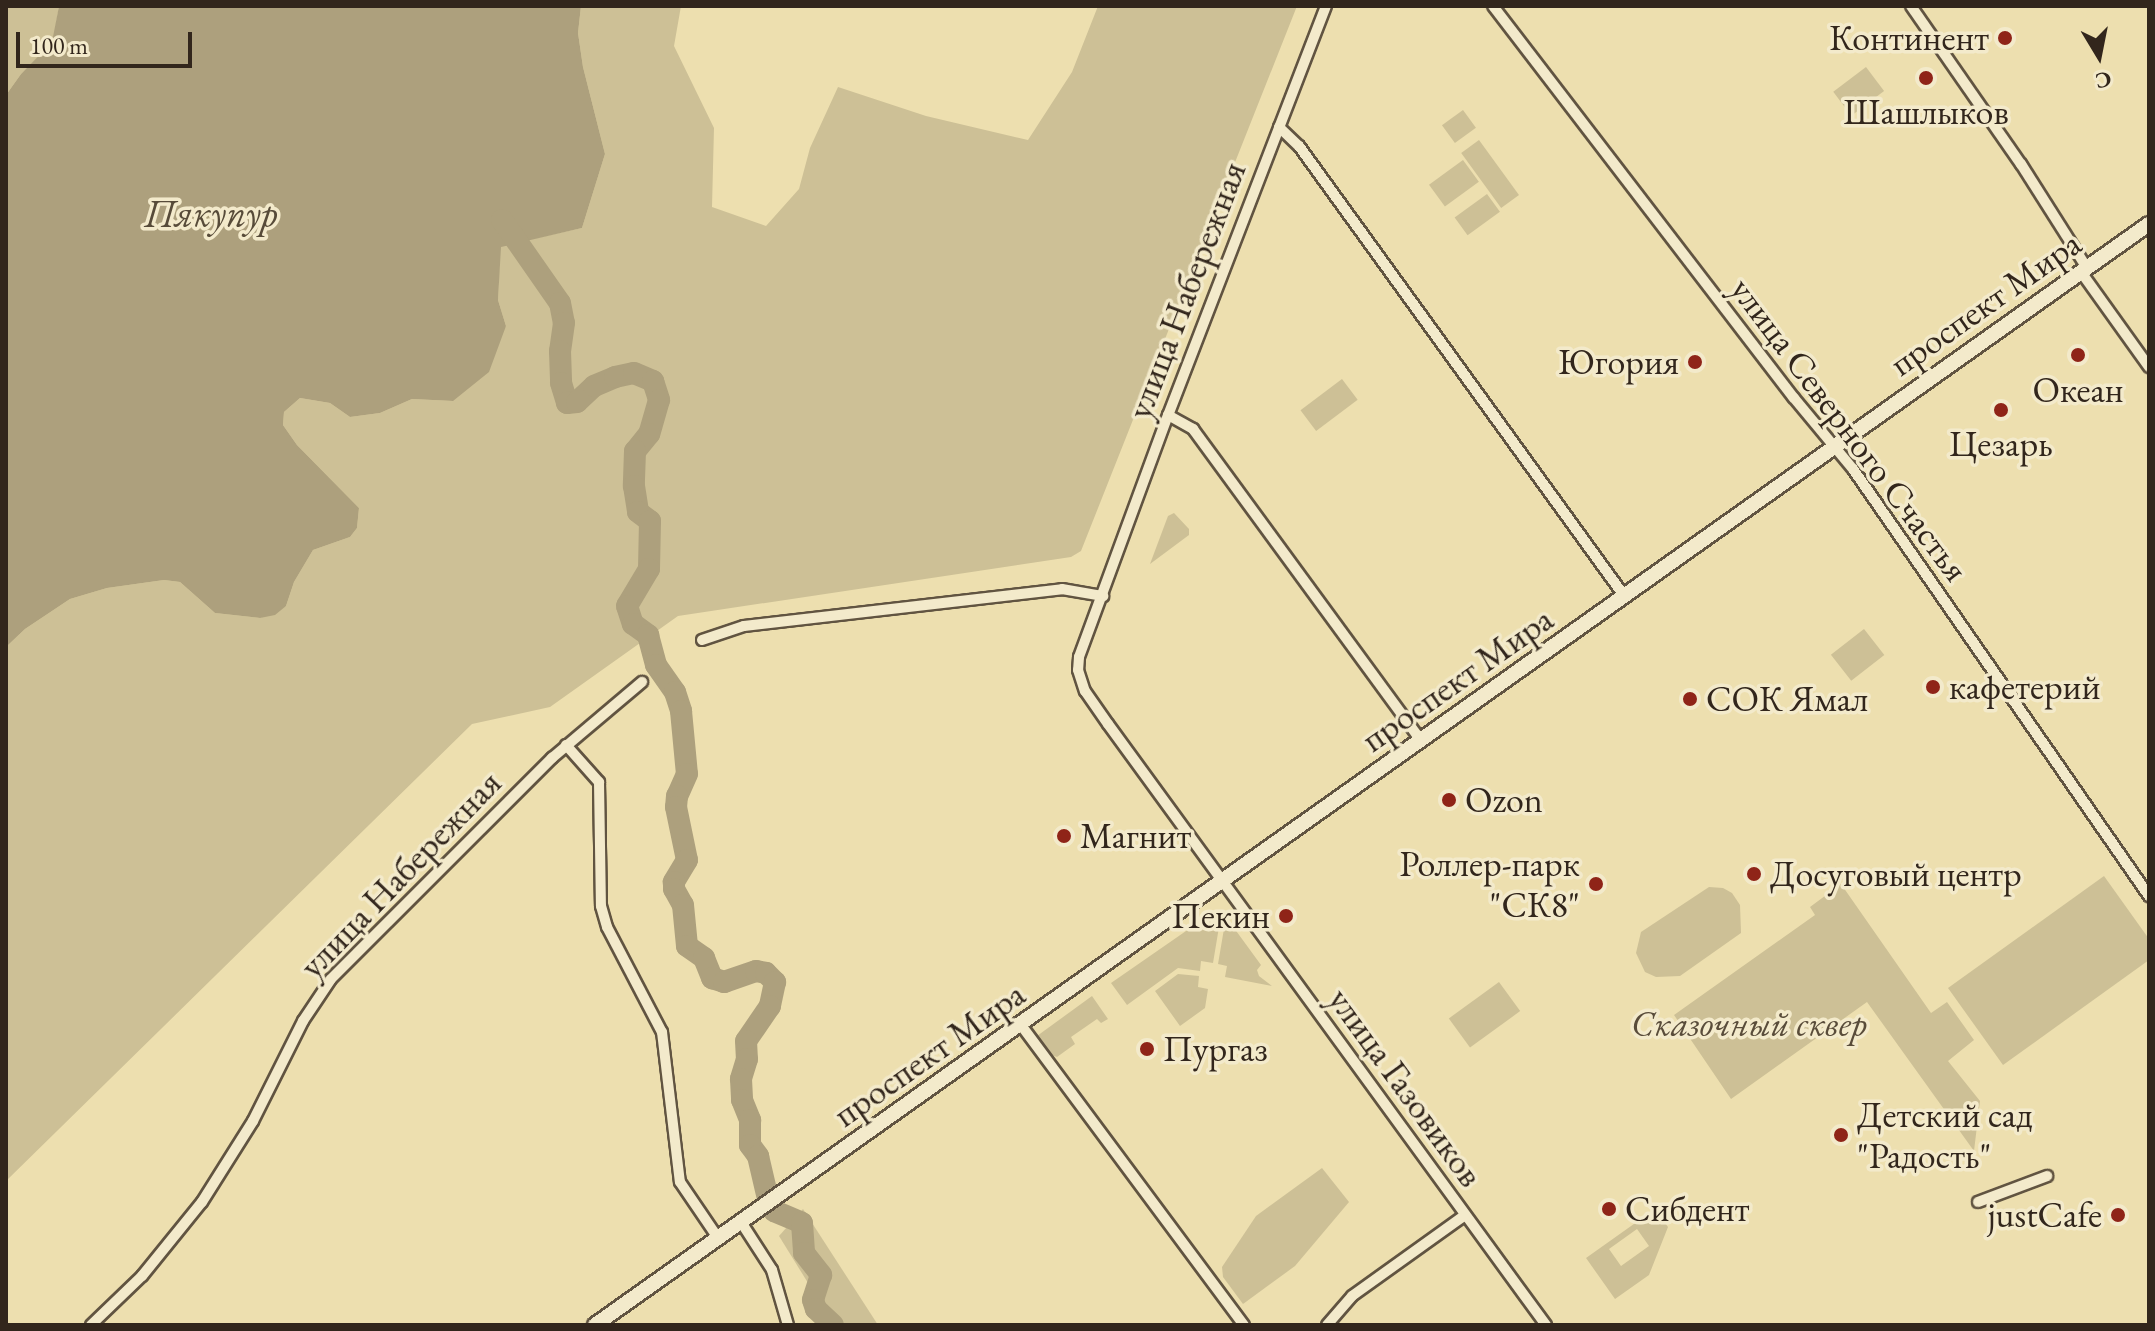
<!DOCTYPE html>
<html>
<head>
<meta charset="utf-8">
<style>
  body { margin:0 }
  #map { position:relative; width:2155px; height:1331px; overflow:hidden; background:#eddfaf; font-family:"EB Garamond",serif }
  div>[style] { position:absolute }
  .green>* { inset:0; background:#cdc096; transform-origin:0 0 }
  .water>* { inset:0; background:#ada07d }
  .river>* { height:22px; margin:-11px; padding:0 11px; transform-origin:11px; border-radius:11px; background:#ada07d }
  .roads { filter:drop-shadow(2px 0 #615441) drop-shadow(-2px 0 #615441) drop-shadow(0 2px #615441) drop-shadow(0 -2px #615441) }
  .street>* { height:10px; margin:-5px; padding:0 5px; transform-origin:5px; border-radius:5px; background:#f3eacb }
  .secondary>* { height:14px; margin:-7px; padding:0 7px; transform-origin:7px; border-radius:7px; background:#f3eacb }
  .dots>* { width:22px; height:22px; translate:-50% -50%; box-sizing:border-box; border:4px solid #f3eacb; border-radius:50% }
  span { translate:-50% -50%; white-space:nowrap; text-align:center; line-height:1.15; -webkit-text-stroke:7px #f3eacb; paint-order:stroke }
  .poi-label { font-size:36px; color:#32261c }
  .right { translate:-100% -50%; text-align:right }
  .left { translate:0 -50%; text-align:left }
  .street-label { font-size:36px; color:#32261c }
  .park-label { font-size:36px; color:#594c3a; font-style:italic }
  .water-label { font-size:38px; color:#574b39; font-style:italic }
  .frame { position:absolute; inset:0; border:8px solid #32261c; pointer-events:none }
  .north { position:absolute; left:2059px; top:16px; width:80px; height:80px; -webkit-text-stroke:6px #f3eacb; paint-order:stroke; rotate:170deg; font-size:22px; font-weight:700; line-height:32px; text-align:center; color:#32261c }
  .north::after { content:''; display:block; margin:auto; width:28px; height:36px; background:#32261c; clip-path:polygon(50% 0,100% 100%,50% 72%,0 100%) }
  .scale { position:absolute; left:16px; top:32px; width:176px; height:36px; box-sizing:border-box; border:4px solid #32261c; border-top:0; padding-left:10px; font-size:24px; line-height:28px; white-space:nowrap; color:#32261c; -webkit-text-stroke:6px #f3eacb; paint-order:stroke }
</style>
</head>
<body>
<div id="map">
  <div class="green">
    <div style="clip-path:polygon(6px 6px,59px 6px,53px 42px,21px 74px,6px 95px)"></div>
    <div style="clip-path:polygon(581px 6px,681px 6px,674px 46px,714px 128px,712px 207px,766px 226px,799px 189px,810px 148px,838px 87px,926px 116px,1028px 140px,1072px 72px,1098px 6px,1297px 6px,1081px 551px,1071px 557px,678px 616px,550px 707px,472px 724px,6px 1181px,6px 647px,25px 629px,70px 599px,107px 588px,164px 580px,180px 582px,215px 613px,260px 618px,286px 606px,294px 582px,313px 550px,350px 537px,357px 528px,359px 508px,297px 445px,283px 425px,284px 412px,300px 398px,330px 403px,350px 417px,380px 413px,412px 399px,452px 401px,506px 326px,498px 300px,500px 246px,582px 228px,605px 154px,583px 67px,578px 33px)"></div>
    <div style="left:1866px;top:67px;width:30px;height:41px;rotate:53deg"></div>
    <div style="left:1463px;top:110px;width:22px;height:26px;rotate:54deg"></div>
    <div style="left:1479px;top:140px;width:68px;height:22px;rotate:54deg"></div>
    <div style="left:1463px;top:160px;width:27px;height:42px;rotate:54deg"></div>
    <div style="left:1487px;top:194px;width:22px;height:40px;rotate:54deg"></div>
    <div style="left:1342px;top:379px;width:26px;height:52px;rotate:53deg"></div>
    <div style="clip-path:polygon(1174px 513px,1189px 529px,1189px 535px,1150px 564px,1168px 516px)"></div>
    <div style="left:1864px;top:629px;width:33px;height:42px;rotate:52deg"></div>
    <div style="clip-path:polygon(2104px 876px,2149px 939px,2149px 960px,2003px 1065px,1948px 988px)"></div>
    <div style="clip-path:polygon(1841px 884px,1931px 1013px,1947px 1002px,1974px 1040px,1948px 1061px,1980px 1101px,1974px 1151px,1867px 1002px,1731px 1099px,1674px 1015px,1815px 915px,1810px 907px)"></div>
    <div style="clip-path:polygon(1709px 887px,1723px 888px,1732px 893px,1740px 905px,1741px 933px,1680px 976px,1656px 977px,1645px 972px,1636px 953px,1641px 932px)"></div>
    <div style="clip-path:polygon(1212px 913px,1221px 915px,1213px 963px,1201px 961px,1200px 971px,1178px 968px,1127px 1005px,1111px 983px)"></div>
    <div style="clip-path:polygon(1226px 917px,1261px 965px,1257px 970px,1259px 976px,1272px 986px,1225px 977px,1227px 966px,1218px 964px)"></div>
    <div style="clip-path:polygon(1178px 974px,1199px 976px,1198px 987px,1208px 989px,1205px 1008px,1180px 1026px,1155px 991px)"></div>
    <div style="left:1499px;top:982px;width:36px;height:62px;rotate:54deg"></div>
    <div style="clip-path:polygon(1092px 996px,1108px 1019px,1101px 1023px,1097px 1019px,1071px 1037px,1075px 1044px,1057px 1057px,1052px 1055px,1037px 1036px)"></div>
    <div style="clip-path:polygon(1322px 1168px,1349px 1202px,1295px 1266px,1243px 1304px,1223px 1277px,1222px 1267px,1256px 1216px)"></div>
    <div style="clip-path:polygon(803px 1209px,878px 1325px,834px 1325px,779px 1236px)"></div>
    <div style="clip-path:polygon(evenodd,1655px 1209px,1668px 1227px,1649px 1275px,1615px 1299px,1586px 1258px,1655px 1209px,1637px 1229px,1649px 1246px,1621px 1266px,1609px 1249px,1637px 1229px)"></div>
  </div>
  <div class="water">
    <div style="clip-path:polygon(59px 6px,581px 6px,578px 33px,583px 67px,605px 154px,582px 228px,501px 247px,498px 300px,506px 326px,489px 372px,453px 401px,412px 399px,380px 413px,350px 417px,330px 403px,300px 398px,284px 412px,283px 425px,297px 445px,359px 508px,357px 528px,350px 537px,313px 550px,294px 582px,286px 606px,275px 615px,260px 618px,215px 613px,180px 582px,164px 580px,107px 588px,70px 599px,25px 629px,6px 647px,6px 95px,21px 74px,52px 42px)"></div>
  </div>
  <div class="river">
    <div style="left:502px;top:220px;width:101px;rotate:55.1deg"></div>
    <div style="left:560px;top:303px;width:20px;rotate:79deg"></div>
    <div style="left:564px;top:323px;width:28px;rotate:98deg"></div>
    <div style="left:560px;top:351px;width:32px;rotate:88deg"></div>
    <div style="left:561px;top:383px;width:21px;rotate:73deg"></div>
    <div style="left:567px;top:403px;width:10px;rotate:-6deg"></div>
    <div style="left:577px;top:402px;width:23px;rotate:-43deg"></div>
    <div style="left:594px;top:386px;width:23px;rotate:-23deg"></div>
    <div style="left:615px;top:377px;width:19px;rotate:-12deg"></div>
    <div style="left:634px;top:373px;width:21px;rotate:23deg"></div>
    <div style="left:653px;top:381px;width:20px;rotate:72deg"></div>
    <div style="left:659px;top:400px;width:35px;rotate:106deg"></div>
    <div style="left:649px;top:434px;width:22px;rotate:129deg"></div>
    <div style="left:635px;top:451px;width:35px;rotate:92deg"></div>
    <div style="left:634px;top:486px;width:26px;rotate:81deg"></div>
    <div style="left:638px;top:512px;width:15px;rotate:37deg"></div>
    <div style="left:650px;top:521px;width:48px;rotate:91.2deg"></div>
    <div style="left:649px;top:569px;width:43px;rotate:120.7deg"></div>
    <div style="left:627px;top:606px;width:19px;rotate:72deg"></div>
    <div style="left:633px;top:624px;width:19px;rotate:36deg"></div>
    <div style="left:648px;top:635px;width:31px;rotate:75deg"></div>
    <div style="left:656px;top:665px;width:33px;rotate:55deg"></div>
    <div style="left:675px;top:692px;width:20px;rotate:72deg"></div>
    <div style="left:681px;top:711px;width:63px;rotate:84.6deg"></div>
    <div style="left:687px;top:774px;width:24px;rotate:114deg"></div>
    <div style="left:677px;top:796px;width:11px;rotate:95deg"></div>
    <div style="left:676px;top:807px;width:54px;rotate:78.3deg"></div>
    <div style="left:687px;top:860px;width:26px;rotate:121deg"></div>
    <div style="left:674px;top:882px;width:7px;rotate:90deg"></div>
    <div style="left:674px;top:889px;width:18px;rotate:61deg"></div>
    <div style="left:683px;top:905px;width:41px;rotate:84.4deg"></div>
    <div style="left:687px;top:946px;width:21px;rotate:35deg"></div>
    <div style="left:704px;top:958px;width:22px;rotate:68deg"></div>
    <div style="left:712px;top:978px;width:13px;rotate:18deg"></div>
    <div style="left:724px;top:982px;width:34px;rotate:-19deg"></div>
    <div style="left:756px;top:971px;width:10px;rotate:11deg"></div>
    <div style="left:766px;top:973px;width:13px;rotate:45deg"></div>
    <div style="left:775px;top:982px;width:25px;rotate:102deg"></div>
    <div style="left:770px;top:1006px;width:42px;rotate:124.4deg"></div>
    <div style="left:746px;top:1041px;width:18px;rotate:87deg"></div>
    <div style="left:747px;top:1059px;width:21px;rotate:107deg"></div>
    <div style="left:741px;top:1079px;width:21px;rotate:87deg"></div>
    <div style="left:742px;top:1100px;width:22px;rotate:68deg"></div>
    <div style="left:750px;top:1120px;width:25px;rotate:90deg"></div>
    <div style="left:750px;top:1145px;width:14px;rotate:54deg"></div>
    <div style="left:758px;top:1156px;width:44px;rotate:76.9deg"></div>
    <div style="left:768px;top:1199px;width:13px;rotate:63deg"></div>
    <div style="left:774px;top:1211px;width:30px;rotate:23deg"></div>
    <div style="left:802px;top:1223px;width:30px;rotate:86deg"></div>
    <div style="left:804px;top:1253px;width:28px;rotate:52deg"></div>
    <div style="left:821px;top:1275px;width:26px;rotate:108deg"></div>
    <div style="left:813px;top:1300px;width:9px;rotate:72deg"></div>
    <div style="left:816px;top:1309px;width:23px;rotate:43deg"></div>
  </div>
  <div class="roads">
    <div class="street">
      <div style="left:1326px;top:6px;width:438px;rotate:111.1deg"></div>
      <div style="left:1168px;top:415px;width:258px;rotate:110.2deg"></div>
      <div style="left:1079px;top:657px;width:13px;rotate:94deg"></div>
      <div style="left:1078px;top:670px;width:22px;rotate:72deg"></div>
      <div style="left:1085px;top:691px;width:40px;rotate:55.1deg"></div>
      <div style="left:1108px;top:724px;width:744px;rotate:53.92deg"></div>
      <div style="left:1493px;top:6px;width:494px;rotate:52.5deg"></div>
      <div style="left:1794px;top:398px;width:92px;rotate:50.3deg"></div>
      <div style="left:1853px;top:469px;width:520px;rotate:55.27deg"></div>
      <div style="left:1911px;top:6px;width:193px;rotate:55.2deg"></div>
      <div style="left:2021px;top:164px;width:123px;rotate:57.6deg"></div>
      <div style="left:1279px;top:127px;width:28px;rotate:44deg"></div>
      <div style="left:1299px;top:146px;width:556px;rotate:54.14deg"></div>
      <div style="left:2081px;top:272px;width:117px;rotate:54.4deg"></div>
      <div style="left:1168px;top:415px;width:29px;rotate:29deg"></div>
      <div style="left:1193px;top:429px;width:386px;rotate:53.8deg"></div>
      <div style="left:702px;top:640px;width:44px;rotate:-18.4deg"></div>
      <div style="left:744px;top:626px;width:320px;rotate:-6.6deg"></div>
      <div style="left:1062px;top:589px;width:42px;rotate:9.7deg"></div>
      <div style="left:566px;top:745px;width:50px;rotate:48.3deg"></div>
      <div style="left:599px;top:782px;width:124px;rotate:89.1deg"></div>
      <div style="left:601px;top:906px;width:22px;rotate:74deg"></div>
      <div style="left:607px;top:927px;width:119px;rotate:62.4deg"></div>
      <div style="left:662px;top:1032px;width:151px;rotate:83.2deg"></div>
      <div style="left:680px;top:1182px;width:68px;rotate:55.8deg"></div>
      <div style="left:1021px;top:1025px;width:374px;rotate:53.4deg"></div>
      <div style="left:1978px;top:1202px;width:74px;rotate:-20.6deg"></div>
      <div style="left:741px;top:1222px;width:57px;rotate:57.1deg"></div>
      <div style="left:772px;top:1270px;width:57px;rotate:73.8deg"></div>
      <div style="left:91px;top:1325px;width:71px;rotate:-43.9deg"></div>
      <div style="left:142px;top:1276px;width:95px;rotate:-51deg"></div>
      <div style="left:202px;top:1202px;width:96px;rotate:-57.8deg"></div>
      <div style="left:253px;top:1121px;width:112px;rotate:-63.4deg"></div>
      <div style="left:303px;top:1021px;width:50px;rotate:-56.3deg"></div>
      <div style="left:331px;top:979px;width:313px;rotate:-45deg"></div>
      <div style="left:552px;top:758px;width:118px;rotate:-40.2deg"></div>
      <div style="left:1327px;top:1325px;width:38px;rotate:-49deg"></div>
      <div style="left:1352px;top:1296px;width:139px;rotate:-35.6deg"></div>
    </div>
    <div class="secondary">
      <div style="left:595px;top:1325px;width:1904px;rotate:-35.32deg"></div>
    </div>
  </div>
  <div class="dots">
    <div style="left:2005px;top:38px;background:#8f2418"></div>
    <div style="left:1926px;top:78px;background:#8f2418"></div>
    <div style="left:2078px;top:355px;background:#8f2418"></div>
    <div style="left:1695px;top:362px;background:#8f2418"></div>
    <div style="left:2001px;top:410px;background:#8f2418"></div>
    <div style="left:1933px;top:687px;background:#8f2418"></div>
    <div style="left:1690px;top:699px;background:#8f2418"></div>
    <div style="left:1449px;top:800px;background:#8f2418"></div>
    <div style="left:1064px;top:836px;background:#8f2418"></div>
    <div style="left:1754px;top:874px;background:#8f2418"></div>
    <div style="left:1596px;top:884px;background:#8f2418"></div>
    <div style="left:1286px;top:916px;background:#8f2418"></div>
    <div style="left:1147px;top:1049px;background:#8f2418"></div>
    <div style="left:1841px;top:1135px;background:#8f2418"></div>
    <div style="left:1609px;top:1209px;background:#8f2418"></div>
    <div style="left:2118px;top:1215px;background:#8f2418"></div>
  </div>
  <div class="poi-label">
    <span class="right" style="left:1989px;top:38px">Континент</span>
    <span style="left:1926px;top:112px">Шашлыков</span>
    <span class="right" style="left:1679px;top:362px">Югория</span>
    <span style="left:2078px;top:390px">Океан</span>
    <span style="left:2001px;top:444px">Цезарь</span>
    <span class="left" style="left:1949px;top:687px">кафетерий</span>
    <span class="left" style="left:1706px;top:699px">СОК Ямал</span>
    <span class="left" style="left:1465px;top:800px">Ozon</span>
    <span class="left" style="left:1080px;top:836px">Магнит</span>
    <span class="right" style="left:1580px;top:884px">Роллер-парк<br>"СК8"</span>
    <span class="left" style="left:1770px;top:874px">Досуговый центр</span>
    <span class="right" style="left:1270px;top:916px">Пекин</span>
    <span class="left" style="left:1163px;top:1049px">Пургаз</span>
    <span class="left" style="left:1857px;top:1135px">Детский сад<br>"Радость"</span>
    <span class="left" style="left:1625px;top:1209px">Сибдент</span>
    <span class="right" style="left:2102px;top:1215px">justCafe</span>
  </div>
  <div class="street-label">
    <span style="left:1186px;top:290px;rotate:-69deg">улица Набережная</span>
    <span style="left:1985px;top:303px;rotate:-35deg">проспект Мира</span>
    <span style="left:1850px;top:429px;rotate:53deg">улица Северного Счастья</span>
    <span style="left:1457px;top:679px;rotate:-35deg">проспект Мира</span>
    <span style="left:400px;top:874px;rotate:-46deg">улица Набережная</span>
    <span style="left:929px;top:1054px;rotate:-35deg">проспект Мира</span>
    <span style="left:1406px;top:1087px;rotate:54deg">улица Газовиков</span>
  </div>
  <div class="park-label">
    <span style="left:1749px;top:1024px">Сказочный сквер</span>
  </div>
  <div class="water-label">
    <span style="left:211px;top:213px">Пякупур</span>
  </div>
  <div class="frame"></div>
  <div class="north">С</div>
  <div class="scale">100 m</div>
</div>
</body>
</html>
